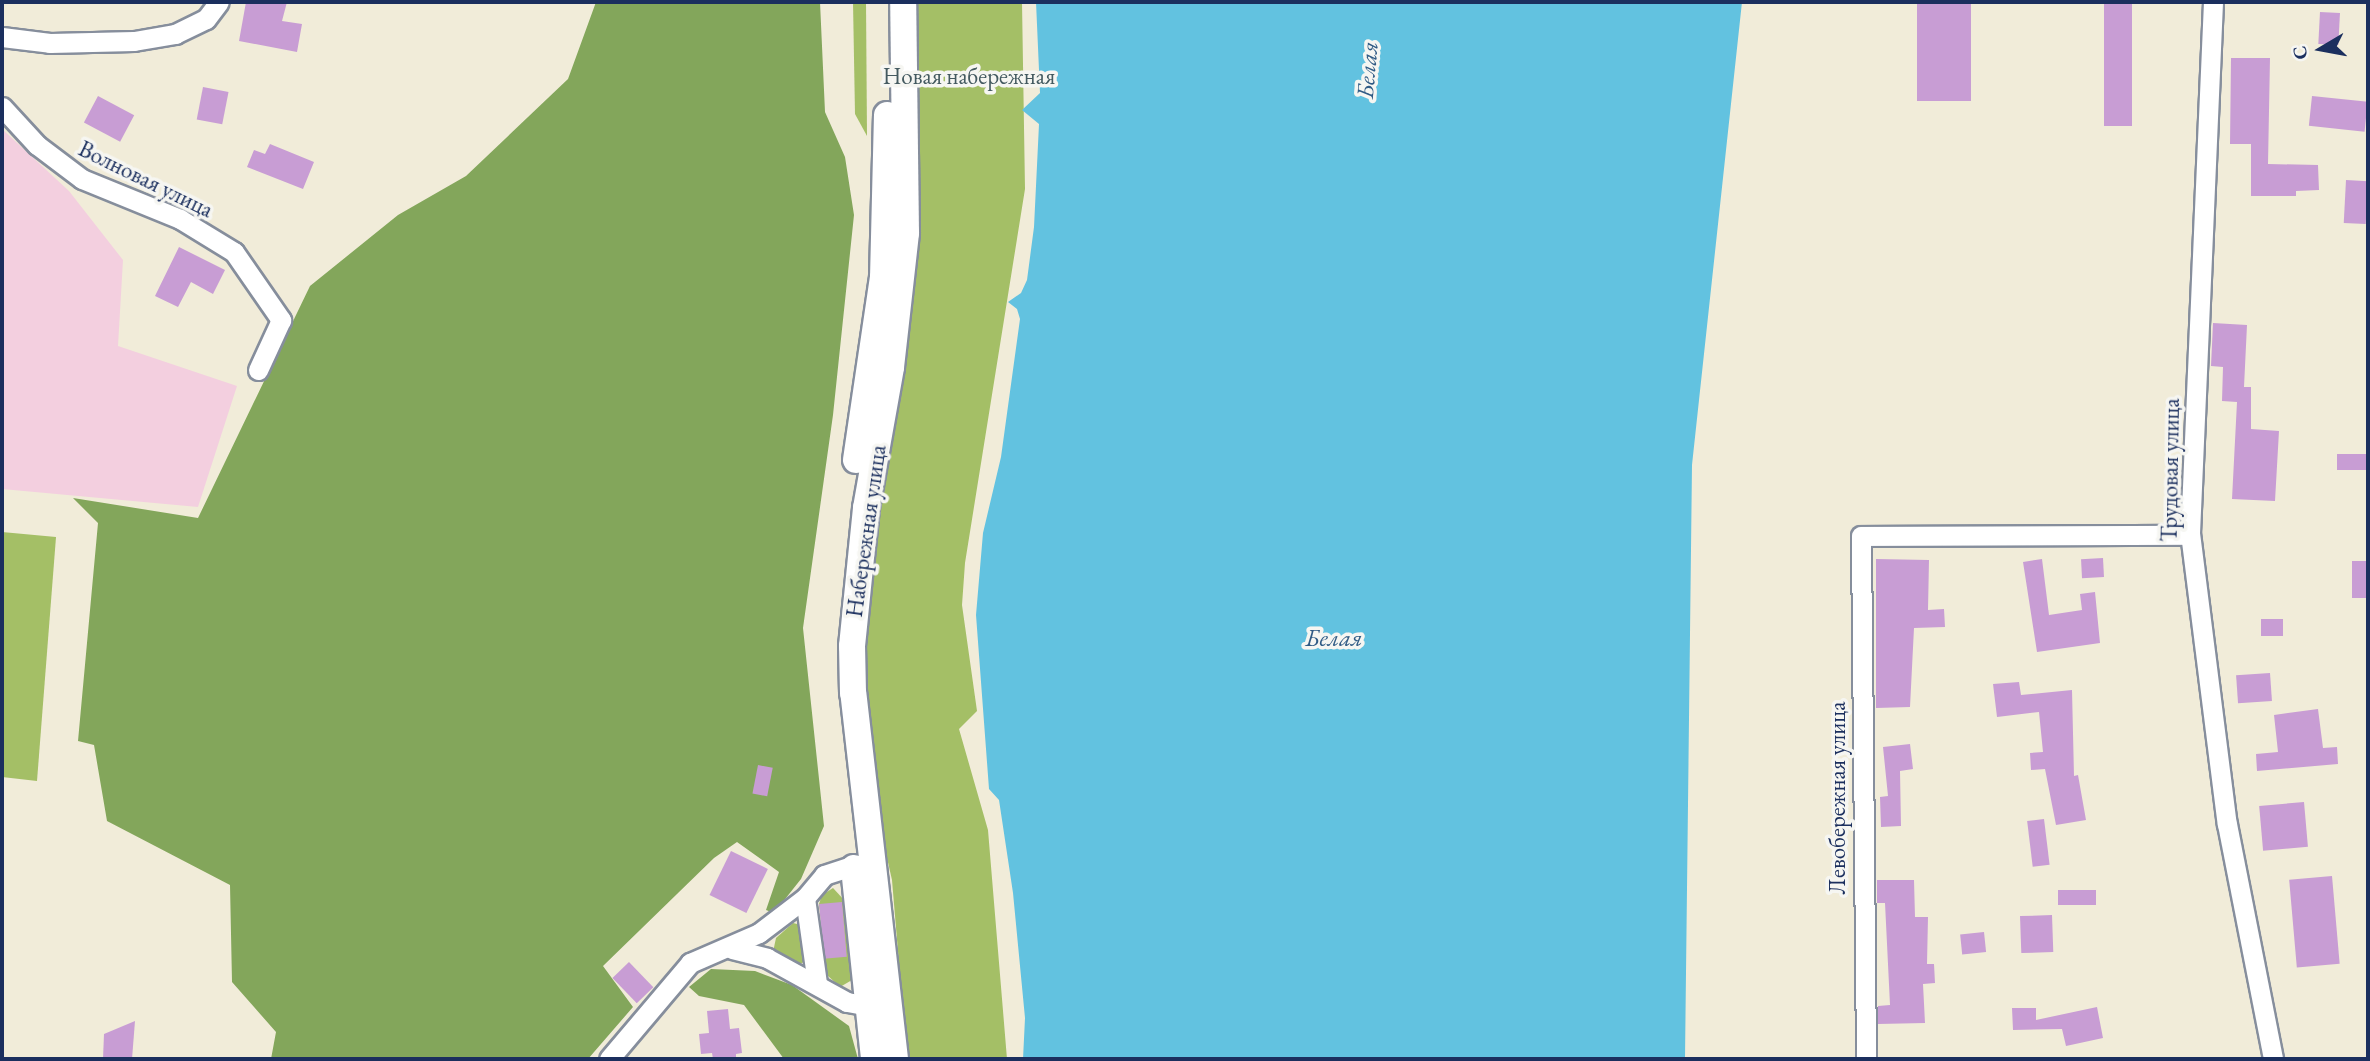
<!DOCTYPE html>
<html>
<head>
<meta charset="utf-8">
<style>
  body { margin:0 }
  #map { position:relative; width:2370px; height:1061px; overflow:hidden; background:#f1ecd9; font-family:"EB Garamond",serif }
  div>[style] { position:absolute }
  .built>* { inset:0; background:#f3cfdf }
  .green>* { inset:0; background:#a4bf66 }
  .forest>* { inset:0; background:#83a65b }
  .water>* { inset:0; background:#62c2e0 }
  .building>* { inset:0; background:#c89dd4; transform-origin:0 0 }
  .roads { filter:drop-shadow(2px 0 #868e9c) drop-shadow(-2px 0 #868e9c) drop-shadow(0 2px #868e9c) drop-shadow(0 -2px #868e9c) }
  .street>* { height:19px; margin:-9.5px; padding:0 9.5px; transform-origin:9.5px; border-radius:9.5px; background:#fff }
  .secondary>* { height:26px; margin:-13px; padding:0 13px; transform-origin:13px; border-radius:13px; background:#fff }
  span { translate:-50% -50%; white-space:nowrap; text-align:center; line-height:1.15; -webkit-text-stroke:7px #f6f6f2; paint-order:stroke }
  .park-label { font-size:23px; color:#445a60 }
  .street-label { font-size:23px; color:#1b2f5e }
  .water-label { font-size:24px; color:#305b85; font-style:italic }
  .frame { position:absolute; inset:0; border:4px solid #1b2f5e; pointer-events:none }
  .north { position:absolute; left:2286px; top:14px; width:70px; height:70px; -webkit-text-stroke:5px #f6f6f2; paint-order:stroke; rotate:260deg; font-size:19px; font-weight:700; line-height:28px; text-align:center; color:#1b2f5e }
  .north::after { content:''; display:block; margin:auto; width:24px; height:32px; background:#1b2f5e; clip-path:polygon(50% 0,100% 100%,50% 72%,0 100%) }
</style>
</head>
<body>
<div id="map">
  <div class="built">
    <div style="clip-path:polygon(2px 129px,69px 191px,123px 260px,118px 346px,237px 386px,198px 507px,2px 489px)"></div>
  </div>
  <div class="green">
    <div style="clip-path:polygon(853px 2px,866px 2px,867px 136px,855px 114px)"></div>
    <div style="clip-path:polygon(913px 2px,1022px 2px,1025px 189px,965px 563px,962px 605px,977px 711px,959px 729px,988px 830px,1007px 1059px,907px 1059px,892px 880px,882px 836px,866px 693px,863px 645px)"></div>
    <div style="clip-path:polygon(2px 532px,56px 537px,37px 781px,2px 777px)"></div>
    <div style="clip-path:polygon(833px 888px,845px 901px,853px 971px,852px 980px,840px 987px,827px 975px,819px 904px,822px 895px)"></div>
    <div style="clip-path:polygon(793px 923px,801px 925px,805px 961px,799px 965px,773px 952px,776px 938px)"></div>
  </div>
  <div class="forest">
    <div style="clip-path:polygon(596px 2px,820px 2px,825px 112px,845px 157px,854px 215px,833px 415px,803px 628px,824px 826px,801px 879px,774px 913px,766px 910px,779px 872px,737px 842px,714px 858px,603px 966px,633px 1007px,588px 1059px,271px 1059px,276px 1032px,232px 982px,230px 885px,107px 821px,94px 745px,78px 741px,98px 523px,73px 498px,198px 518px,310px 286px,398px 215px,466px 176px,568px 79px)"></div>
    <div style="clip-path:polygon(711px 969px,755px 971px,792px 985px,849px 1026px,858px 1059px,784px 1059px,744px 1005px,699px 996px,689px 987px)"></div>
  </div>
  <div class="water">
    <div style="clip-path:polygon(1036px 2px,1742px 2px,1692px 465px,1685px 1059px,1023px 1059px,1025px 1018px,1013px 893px,999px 800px,989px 789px,976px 615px,983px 533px,1001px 457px,1020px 319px,1017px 309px,1008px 302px,1021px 293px,1027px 280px,1034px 227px,1039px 124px,1022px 110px,1040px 93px)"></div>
  </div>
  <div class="building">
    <div style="clip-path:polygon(246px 2px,287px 2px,282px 21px,302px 24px,297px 52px,239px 41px)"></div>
    <div style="left:1917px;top:2px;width:54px;height:99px"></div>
    <div style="left:2104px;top:2px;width:28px;height:124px"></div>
    <div style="left:2320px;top:12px;width:20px;height:32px;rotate:3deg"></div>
    <div style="clip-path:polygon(2231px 58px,2270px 58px,2268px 164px,2318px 165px,2319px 190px,2296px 191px,2296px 196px,2251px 196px,2251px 144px,2230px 144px)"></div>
    <div style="left:203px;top:87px;width:26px;height:33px;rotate:11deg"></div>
    <div style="left:98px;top:96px;width:41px;height:30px;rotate:28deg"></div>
    <div style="left:2312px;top:96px;width:56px;height:30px;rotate:6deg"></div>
    <div style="clip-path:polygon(270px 144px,314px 162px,303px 189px,247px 167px,254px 150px,265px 154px)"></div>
    <div style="left:2346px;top:180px;width:22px;height:43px;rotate:3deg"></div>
    <div style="clip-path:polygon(179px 247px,225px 270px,213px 294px,191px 282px,178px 307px,155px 296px)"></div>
    <div style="clip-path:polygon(2213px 323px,2247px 325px,2244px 387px,2251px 387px,2251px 429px,2279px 431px,2275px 501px,2232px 499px,2237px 402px,2222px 401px,2223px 367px,2211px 366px)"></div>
    <div style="left:2337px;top:454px;width:31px;height:16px"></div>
    <div style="left:2103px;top:558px;width:19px;height:22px;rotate:87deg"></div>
    <div style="clip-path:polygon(1876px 559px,1929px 560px,1928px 610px,1944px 609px,1945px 627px,1914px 628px,1910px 707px,1876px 708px)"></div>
    <div style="clip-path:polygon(2042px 559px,2049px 615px,2082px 610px,2080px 594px,2095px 592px,2100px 643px,2037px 652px,2023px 562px)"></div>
    <div style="left:2368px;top:561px;width:37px;height:16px;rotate:90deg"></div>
    <div style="left:2283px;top:619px;width:17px;height:22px;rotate:90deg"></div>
    <div style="left:2270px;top:673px;width:28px;height:34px;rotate:86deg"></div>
    <div style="clip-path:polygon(2019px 682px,2021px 695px,2072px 690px,2074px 776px,2078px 775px,2086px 820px,2056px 825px,2045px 769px,2031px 770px,2030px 753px,2043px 752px,2039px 712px,1997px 717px,1993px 684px)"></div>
    <div style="clip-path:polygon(2318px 709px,2323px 748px,2337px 747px,2338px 764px,2257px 771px,2256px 754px,2278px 752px,2274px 715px)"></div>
    <div style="clip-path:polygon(1910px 744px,1913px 769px,1900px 771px,1901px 826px,1881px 827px,1880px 797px,1888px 796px,1883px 747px)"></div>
    <div style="left:758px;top:765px;width:15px;height:29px;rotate:11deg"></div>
    <div style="left:2304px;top:802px;width:45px;height:45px;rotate:85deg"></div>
    <div style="left:2044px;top:819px;width:46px;height:17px;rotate:83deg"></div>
    <div style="left:731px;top:851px;width:41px;height:49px;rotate:26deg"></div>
    <div style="left:2332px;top:876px;width:88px;height:43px;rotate:85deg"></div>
    <div style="clip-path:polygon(1877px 880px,1914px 880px,1915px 917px,1928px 917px,1927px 964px,1934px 964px,1935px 983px,1923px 984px,1925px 1023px,1878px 1024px,1878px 1006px,1890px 1005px,1885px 903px,1877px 903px)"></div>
    <div style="left:2058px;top:890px;width:38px;height:15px"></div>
    <div style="left:842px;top:902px;width:55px;height:23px;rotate:85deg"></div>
    <div style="left:2052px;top:915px;width:37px;height:32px;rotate:88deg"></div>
    <div style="left:1984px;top:932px;width:20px;height:24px;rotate:84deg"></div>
    <div style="left:629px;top:962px;width:35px;height:23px;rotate:46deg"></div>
    <div style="clip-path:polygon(2097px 1007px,2103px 1038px,2066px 1046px,2062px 1029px,2013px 1030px,2012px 1008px,2036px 1008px,2036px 1020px)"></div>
    <div style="clip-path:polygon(728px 1009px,730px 1029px,739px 1028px,742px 1053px,736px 1054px,736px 1059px,713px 1059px,712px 1053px,701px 1054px,699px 1034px,709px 1033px,707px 1011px)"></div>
    <div style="clip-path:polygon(135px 1021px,132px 1059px,103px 1059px,104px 1034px)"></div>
  </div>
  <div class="roads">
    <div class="street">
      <div style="left:2213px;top:2px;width:531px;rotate:92.48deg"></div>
      <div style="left:2190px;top:533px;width:293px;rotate:82.8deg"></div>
      <div style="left:2227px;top:824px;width:239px;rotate:78.9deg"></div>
      <div style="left:2px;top:37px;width:48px;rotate:7.1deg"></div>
      <div style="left:50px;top:43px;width:84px;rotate:-1.4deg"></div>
      <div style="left:134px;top:41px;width:42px;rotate:-9.7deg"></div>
      <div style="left:175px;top:34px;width:34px;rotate:-26deg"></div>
      <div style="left:206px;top:19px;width:21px;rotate:-53deg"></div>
      <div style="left:2px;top:107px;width:52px;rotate:47.4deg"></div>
      <div style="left:37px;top:145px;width:56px;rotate:37.1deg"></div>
      <div style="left:82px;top:179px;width:106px;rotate:22.2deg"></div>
      <div style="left:180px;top:219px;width:63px;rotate:31.4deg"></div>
      <div style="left:234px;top:252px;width:83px;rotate:55.3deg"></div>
      <div style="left:281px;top:320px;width:55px;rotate:114.7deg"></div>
      <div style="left:805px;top:898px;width:86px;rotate:82deg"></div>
      <div style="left:732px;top:949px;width:36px;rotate:14deg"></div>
      <div style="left:767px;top:958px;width:91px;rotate:28.8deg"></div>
      <div style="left:847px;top:1002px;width:22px;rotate:10deg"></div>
      <div style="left:609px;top:1059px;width:126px;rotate:-49.8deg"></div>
      <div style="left:690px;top:963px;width:75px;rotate:-23.5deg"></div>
      <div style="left:759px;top:933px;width:58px;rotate:-37.3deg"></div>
      <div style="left:805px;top:898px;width:30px;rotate:-50deg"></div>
      <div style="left:824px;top:875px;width:32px;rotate:-18deg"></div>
      <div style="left:1866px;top:1059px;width:523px;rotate:-90.55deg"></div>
      <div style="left:1861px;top:536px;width:329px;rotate:-0.2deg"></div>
    </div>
    <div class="secondary">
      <div style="left:856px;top:460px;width:184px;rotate:-81.6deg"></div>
      <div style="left:883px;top:278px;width:163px;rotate:-88.6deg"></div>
      <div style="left:854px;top:868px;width:192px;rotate:84deg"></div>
      <div style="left:895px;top:1059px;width:368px;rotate:-96.5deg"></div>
      <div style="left:853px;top:693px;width:47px;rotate:-91.2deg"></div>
      <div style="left:852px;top:646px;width:139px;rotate:-84.2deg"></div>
      <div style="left:866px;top:508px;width:143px;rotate:-79.9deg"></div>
      <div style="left:891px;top:367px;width:135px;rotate:-83.6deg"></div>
      <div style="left:906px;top:233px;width:231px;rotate:-90.7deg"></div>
    </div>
  </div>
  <div class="park-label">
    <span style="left:969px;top:76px">Новая набережная</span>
  </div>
  <div class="street-label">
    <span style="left:146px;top:179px;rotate:26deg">Волновая улица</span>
    <span style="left:2170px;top:470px;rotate:-89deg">Трудовая улица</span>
    <span style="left:866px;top:531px;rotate:-82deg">Набережная улица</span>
    <span style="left:1837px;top:798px;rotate:-90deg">Левобережная улица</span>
  </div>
  <div class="water-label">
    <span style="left:1367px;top:70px;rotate:-85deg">Белая</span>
    <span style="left:1334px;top:638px">Белая</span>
  </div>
  <div class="frame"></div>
  <div class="north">С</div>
</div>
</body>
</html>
